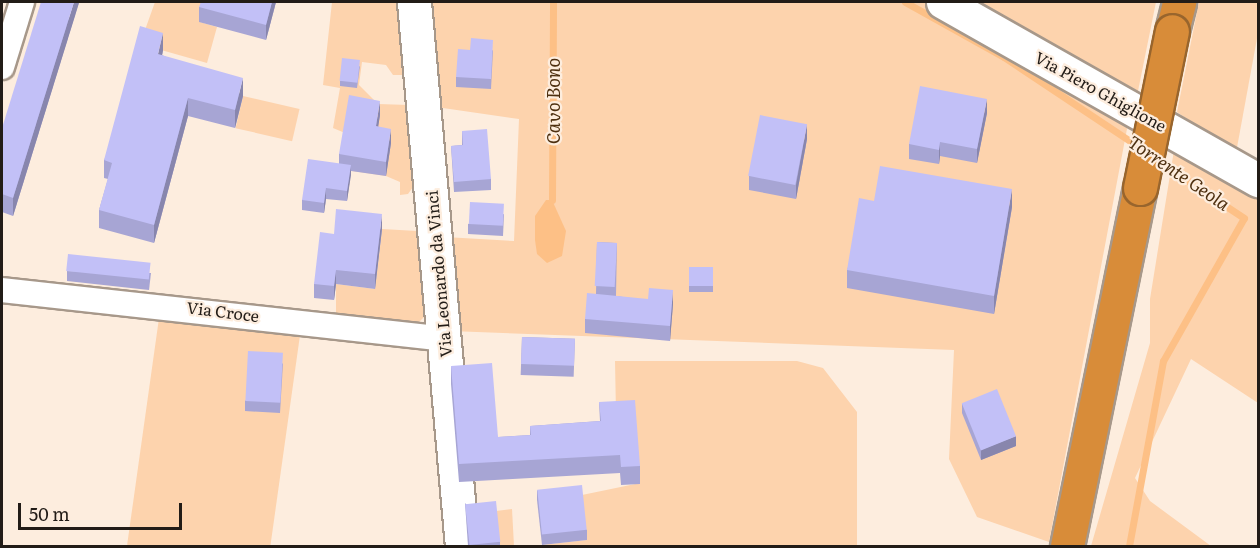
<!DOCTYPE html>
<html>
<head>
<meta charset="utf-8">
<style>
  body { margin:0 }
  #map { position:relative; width:1260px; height:548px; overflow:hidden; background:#fdedde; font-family:Literata,serif }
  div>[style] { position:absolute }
  .green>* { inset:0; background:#fdd3ad; transform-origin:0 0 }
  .water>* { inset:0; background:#fdc086 }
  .stream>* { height:7px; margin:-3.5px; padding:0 3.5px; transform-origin:3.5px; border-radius:3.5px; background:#fdc086 }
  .roads { filter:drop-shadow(2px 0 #a7988a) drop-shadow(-2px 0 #a7988a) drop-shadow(0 2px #a7988a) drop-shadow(0 -2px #a7988a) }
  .street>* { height:24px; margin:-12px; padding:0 12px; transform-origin:12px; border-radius:12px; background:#fff }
  .secondary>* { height:33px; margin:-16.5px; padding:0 16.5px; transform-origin:16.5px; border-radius:16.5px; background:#fff }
  .highway>* { height:33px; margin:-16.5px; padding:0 16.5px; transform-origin:16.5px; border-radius:16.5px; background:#d88c39 }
  .bridges { filter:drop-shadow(2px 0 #98652d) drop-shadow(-2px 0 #98652d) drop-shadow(0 2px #98652d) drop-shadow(0 -2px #98652d) }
  .highway-bridge>* { height:33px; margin:-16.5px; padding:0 16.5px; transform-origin:16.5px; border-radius:16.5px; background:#d88c39 }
  .wall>* { inset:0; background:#a7a5d4; transform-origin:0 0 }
  .shaded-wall>* { inset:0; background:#8886ad }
  .building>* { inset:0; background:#c2c0f7; transform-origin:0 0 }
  span { translate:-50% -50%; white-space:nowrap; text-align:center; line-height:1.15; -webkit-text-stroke:4.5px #fdedde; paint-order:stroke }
  .street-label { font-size:16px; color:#221c17 }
  .water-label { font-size:18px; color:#4e3010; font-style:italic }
  .frame { position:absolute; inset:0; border:3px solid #221c17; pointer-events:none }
  .scale { position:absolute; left:18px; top:503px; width:164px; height:27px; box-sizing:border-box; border:3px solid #221c17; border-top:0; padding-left:8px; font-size:18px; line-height:21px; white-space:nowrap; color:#221c17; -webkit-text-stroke:4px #fdedde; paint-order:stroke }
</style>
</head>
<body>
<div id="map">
  <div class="green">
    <div style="clip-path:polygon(155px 2px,205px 2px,200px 22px,217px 27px,207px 63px,140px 44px)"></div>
    <div style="clip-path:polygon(332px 2px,399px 2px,405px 75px,393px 75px,386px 65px,362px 62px,359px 85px,378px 104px,409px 105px,413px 187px,408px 194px,400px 195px,400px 182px,386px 176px,339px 169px,345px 133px,333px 128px,340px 88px,323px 85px)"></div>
    <div style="clip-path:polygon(424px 2px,933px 2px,1130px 113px,1049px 542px,977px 517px,949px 459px,954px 350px,450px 331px,445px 237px,514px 241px,519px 119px,436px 107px)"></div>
    <div style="clip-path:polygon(966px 2px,1156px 2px,1137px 96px)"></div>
    <div style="clip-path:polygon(1199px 2px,1258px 2px,1258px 33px,1236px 153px,1177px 112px)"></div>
    <div style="left:243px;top:96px;width:58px;height:33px;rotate:13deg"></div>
    <div style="clip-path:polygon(1175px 144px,1258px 194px,1258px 403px,1191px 359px,1135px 478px,1150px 501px,1211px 546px,1091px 546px,1150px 343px,1150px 299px)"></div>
    <div style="clip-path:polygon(382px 229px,417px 231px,424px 317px,412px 329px,336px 319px,336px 284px,375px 289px)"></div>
    <div style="left:160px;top:311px;width:142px;height:236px;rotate:8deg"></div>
    <div style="clip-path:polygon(615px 361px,797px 361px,823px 368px,857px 412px,857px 546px,532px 546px,587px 540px,582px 495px,640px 483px,616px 414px)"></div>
    <div style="clip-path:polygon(512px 509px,514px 546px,500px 546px,496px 511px)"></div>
  </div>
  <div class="water">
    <div style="clip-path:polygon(546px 200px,552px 200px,566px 231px,562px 256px,547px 263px,537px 254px,535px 240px,535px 216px)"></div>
  </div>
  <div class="stream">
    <div style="left:905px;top:2px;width:113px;rotate:29.1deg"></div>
    <div style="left:1004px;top:57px;width:162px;rotate:33.7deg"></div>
    <div style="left:552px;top:200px;width:198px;rotate:-89.7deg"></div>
    <div style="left:1129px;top:546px;width:188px;rotate:-79.6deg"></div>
    <div style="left:1163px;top:361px;width:164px;rotate:-60.5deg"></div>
    <div style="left:1244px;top:218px;width:107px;rotate:-146.5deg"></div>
  </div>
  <div class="roads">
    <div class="street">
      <div style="left:2px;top:67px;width:68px;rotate:-72.9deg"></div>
      <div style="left:2px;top:290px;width:444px;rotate:6.3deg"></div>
    </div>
    <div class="secondary">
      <div style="left:414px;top:2px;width:546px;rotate:84.96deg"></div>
      <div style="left:943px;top:2px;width:362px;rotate:29.5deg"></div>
    </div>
    <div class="highway">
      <div style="left:1172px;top:31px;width:30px;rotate:-76deg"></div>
      <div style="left:1067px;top:546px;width:365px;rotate:-78.5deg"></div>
    </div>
  </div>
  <div class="bridges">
    <div class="highway-bridge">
      <div style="left:1140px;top:188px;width:160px;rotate:-78.5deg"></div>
    </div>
  </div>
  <div class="wall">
    <div style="clip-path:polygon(79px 2px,13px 216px,2px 212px,2px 128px)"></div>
    <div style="clip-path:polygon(276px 2px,266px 40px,199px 22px,199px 7px)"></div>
    <div style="clip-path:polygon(493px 50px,491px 89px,456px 87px,456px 77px)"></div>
    <div style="clip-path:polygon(163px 51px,162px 55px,243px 96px,235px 128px,188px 116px,154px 243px,99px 228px,99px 210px,108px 179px,104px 178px,104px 160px)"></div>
    <div style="clip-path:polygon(360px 66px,357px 88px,340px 86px,340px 81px)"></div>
    <div style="clip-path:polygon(987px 113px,977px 163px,940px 156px,939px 164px,909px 159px,909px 144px)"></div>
    <div style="clip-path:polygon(380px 115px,378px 126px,391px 143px,386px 176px,351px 171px,347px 201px,326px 199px,324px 213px,302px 210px,302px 200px,339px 164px,339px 154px)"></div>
    <div style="clip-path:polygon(462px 131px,491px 179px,491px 190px,454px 192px,451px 146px,462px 145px)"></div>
    <div style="clip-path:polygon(807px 139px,796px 199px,749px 190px,749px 176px)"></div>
    <div style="clip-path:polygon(874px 201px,1012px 207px,994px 314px,847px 288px,847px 270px)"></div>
    <div style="clip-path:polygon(504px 214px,503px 236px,468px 234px,468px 224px)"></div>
    <div style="clip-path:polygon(382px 229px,375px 289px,336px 284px,334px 300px,314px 298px,314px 284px,334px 234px)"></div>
    <div style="clip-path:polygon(597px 242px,617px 243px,616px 296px,673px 304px,670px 341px,585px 333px,585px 319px,596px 294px)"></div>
    <div style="left:689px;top:267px;width:24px;height:25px"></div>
    <div style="clip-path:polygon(67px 271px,151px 273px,149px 290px,67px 281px)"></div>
    <div style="left:522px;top:337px;width:53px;height:38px;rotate:2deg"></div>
    <div style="clip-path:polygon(283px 363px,280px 413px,245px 411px,245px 401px)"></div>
    <div style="clip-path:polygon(451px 366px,498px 437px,530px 435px,530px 426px,600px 421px,599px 402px,640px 466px,640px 484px,621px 485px,620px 473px,459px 482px,451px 384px)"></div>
    <div style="clip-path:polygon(962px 403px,1016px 446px,981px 460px,962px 413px)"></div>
    <div style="clip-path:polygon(537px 490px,587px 530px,587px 540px,542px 545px,537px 500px)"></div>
    <div style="clip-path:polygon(465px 503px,500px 542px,500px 546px,468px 546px)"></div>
  </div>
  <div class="shaded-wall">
    <div style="clip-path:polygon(74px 2px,79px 2px,79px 3px,13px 216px,13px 198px)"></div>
    <div style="clip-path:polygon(272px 2px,276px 2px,266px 40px,266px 25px)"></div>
    <div style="clip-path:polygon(163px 33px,163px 51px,158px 72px,158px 54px)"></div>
    <div style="clip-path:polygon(243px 78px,243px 96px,235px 128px,235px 110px)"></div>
    <div style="clip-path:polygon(188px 98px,188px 116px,154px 243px,154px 225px)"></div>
    <div style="clip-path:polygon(987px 99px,987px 113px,977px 163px,977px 149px)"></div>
    <div style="clip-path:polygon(380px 101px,380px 115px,376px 141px,376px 126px)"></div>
    <div style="clip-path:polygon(807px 124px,807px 139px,796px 199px,796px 185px)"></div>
    <div style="clip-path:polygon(391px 129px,391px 143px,386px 176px,386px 162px)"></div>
    <div style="clip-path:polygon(940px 142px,940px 156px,939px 164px,939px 150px)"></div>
    <div style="clip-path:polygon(351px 165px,351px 175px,347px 201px,347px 191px)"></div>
    <div style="clip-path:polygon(326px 188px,326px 199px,324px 213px,324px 203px)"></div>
    <div style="clip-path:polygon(1012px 189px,1012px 207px,994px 314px,994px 296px)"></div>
    <div style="clip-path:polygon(382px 214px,382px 229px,375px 289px,375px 274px)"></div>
    <div style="clip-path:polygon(336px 270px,336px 284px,334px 300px,334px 286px)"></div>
    <div style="clip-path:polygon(673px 290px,673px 304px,670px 341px,670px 326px)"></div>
    <div style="clip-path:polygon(1016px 436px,1016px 446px,981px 460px,981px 450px)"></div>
  </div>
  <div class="building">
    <div style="clip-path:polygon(41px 2px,74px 2px,13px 198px,2px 194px,2px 128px)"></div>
    <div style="clip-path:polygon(201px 2px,272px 2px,266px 25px,199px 7px)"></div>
    <div style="clip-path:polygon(140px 26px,163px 33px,158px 54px,243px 78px,235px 110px,188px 98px,154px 225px,99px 210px,112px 163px,104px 160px)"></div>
    <div style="clip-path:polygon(471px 38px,493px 40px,491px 79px,456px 77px,458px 49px,470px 50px)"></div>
    <div style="left:342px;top:58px;width:18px;height:23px;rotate:6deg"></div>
    <div style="clip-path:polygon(920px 86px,987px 99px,977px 149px,940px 142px,939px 150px,909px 144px)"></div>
    <div style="clip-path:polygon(349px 95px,380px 101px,376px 126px,391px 129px,386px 162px,339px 154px)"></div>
    <div style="left:760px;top:115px;width:48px;height:62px;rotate:11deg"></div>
    <div style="clip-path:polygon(487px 129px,491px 179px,454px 182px,451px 146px,463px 145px,462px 131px)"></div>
    <div style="clip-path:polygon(308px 159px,351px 165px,347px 191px,326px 188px,324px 203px,302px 200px)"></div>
    <div style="clip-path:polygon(880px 166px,1012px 189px,994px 296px,847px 270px,859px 198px,874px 201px)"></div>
    <div style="left:470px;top:202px;width:34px;height:22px;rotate:3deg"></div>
    <div style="clip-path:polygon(336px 209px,382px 214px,375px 274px,336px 270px,334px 286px,314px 284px,320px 232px,334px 234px)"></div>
    <div style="left:597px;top:242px;width:20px;height:44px;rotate:3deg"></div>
    <div style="left:68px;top:254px;width:83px;height:17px;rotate:6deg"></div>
    <div style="left:689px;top:267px;width:24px;height:19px"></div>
    <div style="clip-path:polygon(649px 288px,673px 290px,670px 326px,585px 319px,587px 293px,648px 299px)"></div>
    <div style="left:522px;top:337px;width:53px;height:27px;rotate:2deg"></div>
    <div style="left:248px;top:351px;width:35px;height:50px;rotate:3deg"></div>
    <div style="clip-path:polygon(492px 363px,498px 437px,531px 435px,530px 426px,601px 421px,599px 402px,635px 400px,640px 466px,621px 467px,620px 455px,459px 464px,451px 366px)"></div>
    <div style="left:997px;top:389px;width:51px;height:38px;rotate:68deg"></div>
    <div style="left:582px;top:485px;width:45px;height:45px;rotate:84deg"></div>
    <div style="left:496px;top:501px;width:41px;height:31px;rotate:84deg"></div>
  </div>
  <div class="street-label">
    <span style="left:1101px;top:91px;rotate:29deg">Via Piero Ghiglione</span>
    <span style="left:438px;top:274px;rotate:-95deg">Via Leonardo da Vinci</span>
    <span style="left:223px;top:311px;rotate:7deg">Via Croce</span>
  </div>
  <div class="water-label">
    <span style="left:553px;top:101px;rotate:-90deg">Cavo Bono</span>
    <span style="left:1179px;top:173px;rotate:34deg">Torrente Geola</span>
  </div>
  <div class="frame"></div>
  <div class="scale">50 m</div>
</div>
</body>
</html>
